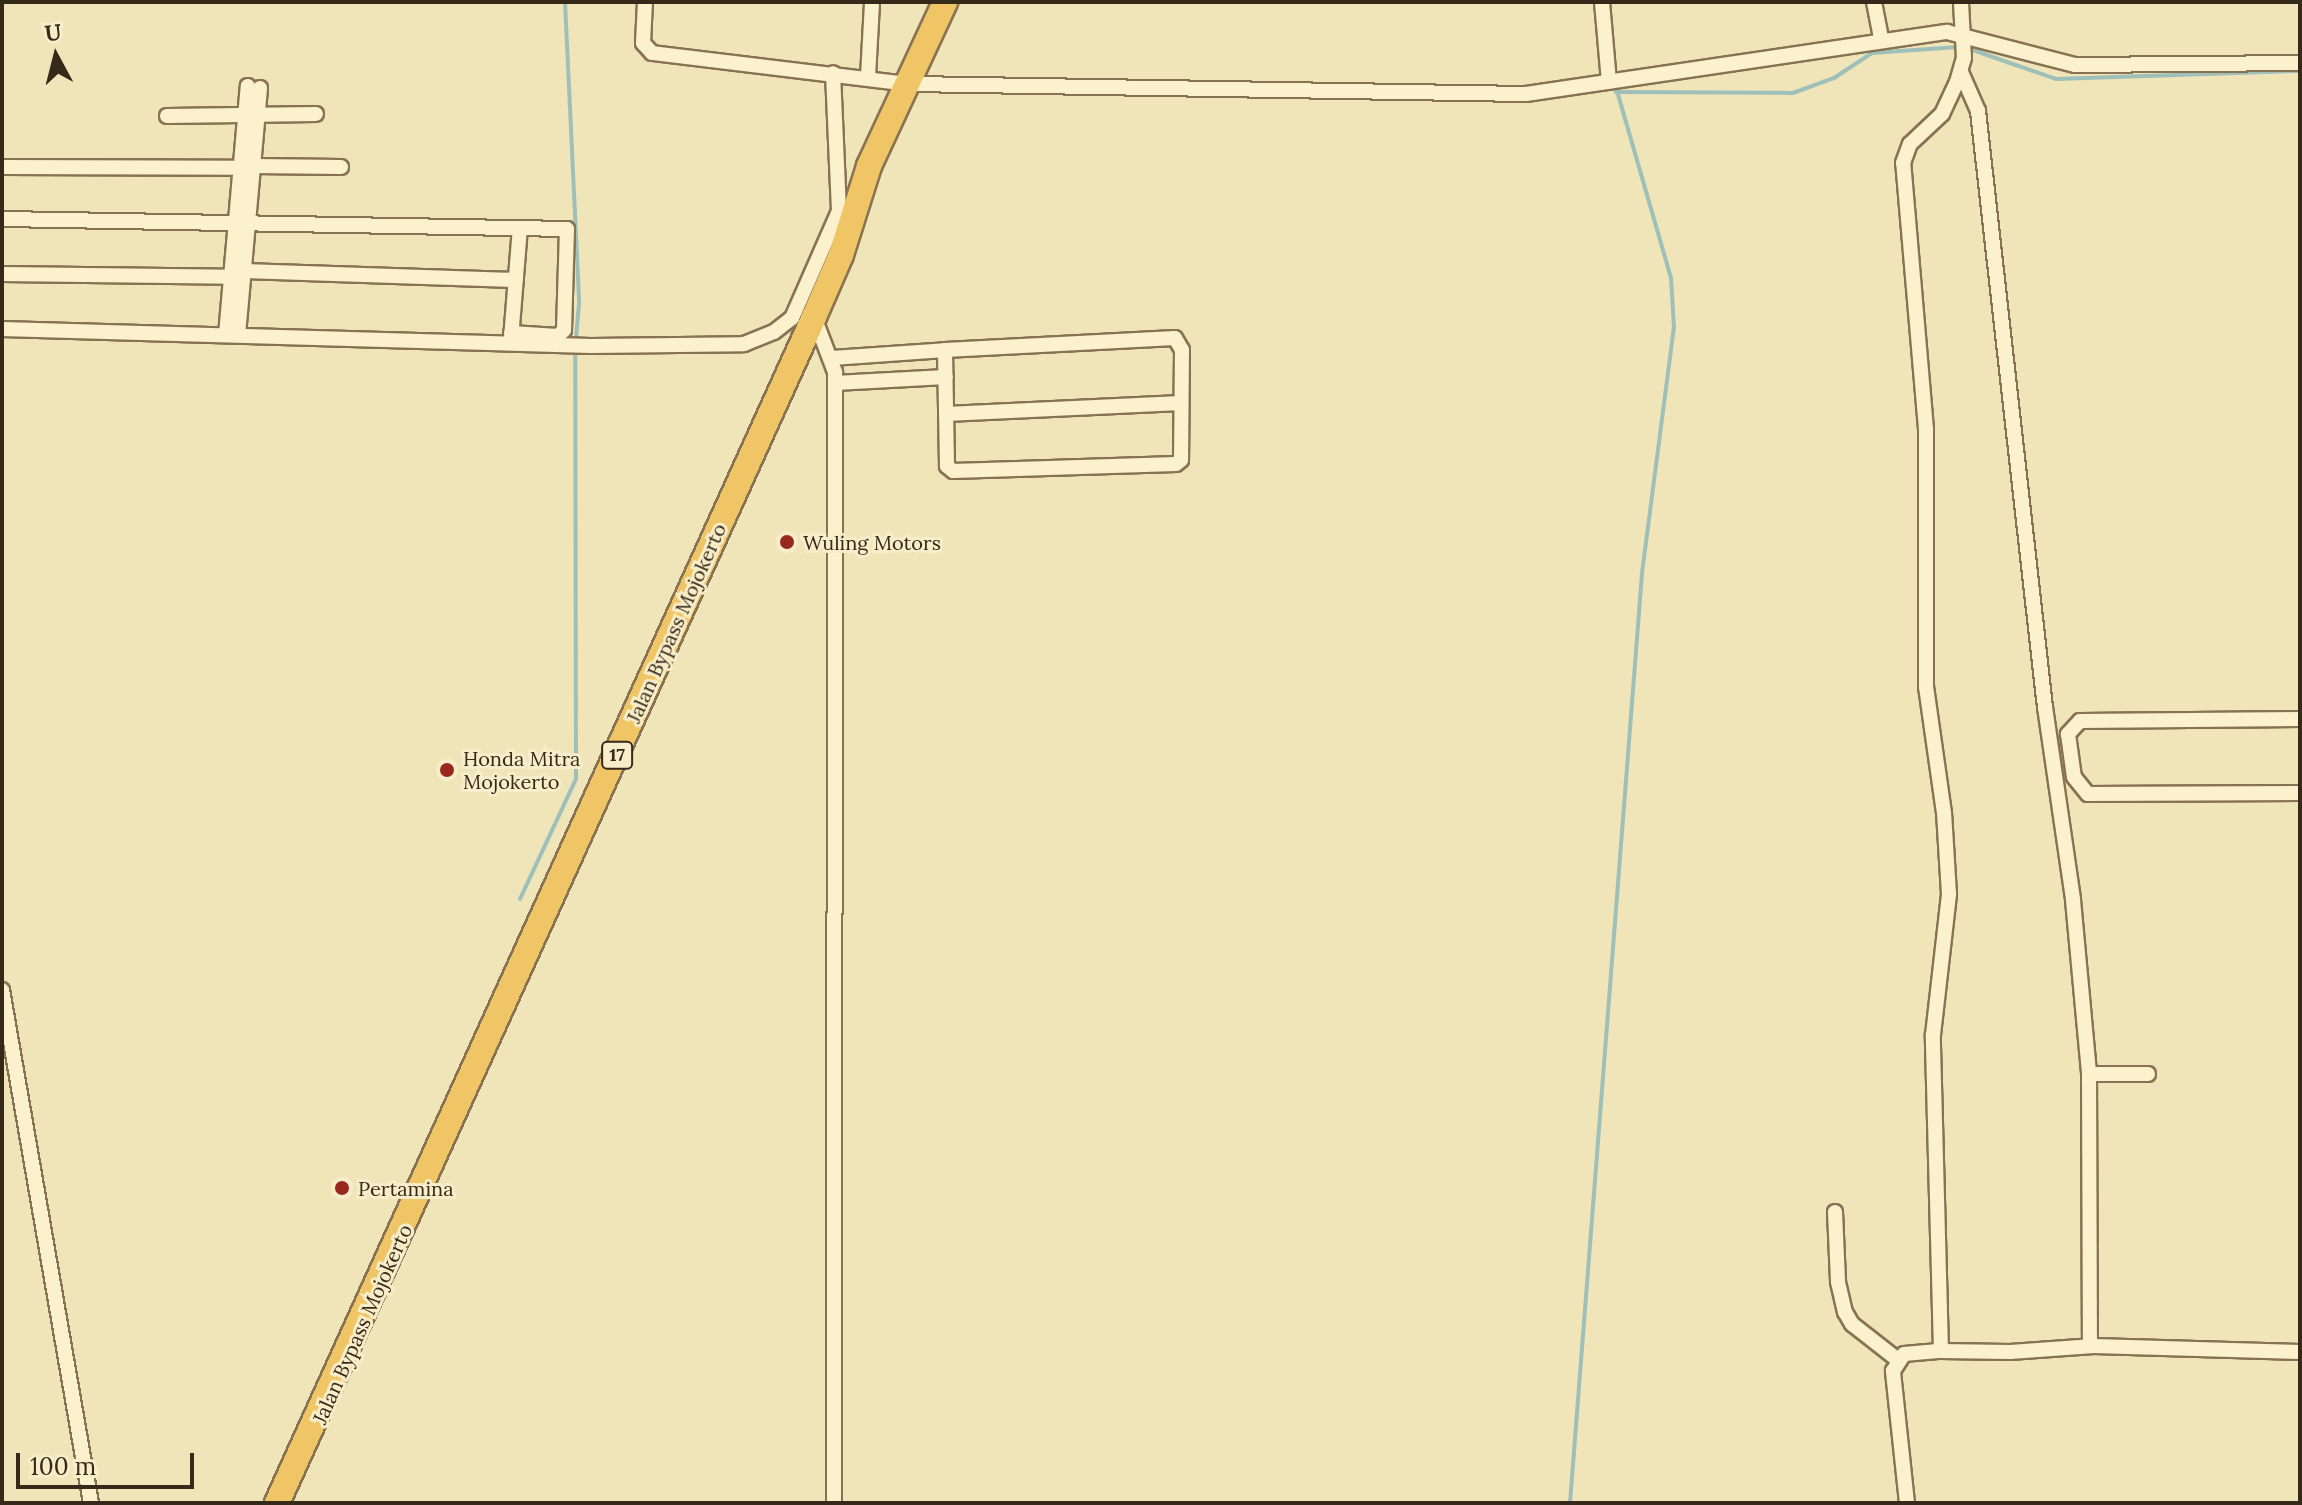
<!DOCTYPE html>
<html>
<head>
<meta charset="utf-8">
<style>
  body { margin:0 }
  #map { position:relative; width:2302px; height:1505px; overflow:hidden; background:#f0e4b9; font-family:Lora,serif }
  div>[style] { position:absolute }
  .stream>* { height:4px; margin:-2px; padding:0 2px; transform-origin:2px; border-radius:2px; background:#9ec0b9 }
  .roads { filter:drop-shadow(2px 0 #877353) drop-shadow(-2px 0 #877353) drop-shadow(0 2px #877353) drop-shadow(0 -2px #877353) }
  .minor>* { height:14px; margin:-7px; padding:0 7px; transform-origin:7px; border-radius:7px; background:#fbf1cc }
  .trunk>* { height:24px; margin:-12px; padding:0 12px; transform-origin:12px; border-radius:12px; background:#f0c566 }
  .dots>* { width:22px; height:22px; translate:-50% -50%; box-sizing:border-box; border:4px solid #f7edc9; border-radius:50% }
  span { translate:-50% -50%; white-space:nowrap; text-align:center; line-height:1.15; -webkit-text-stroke:6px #f7edc9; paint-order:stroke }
  .shield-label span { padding:2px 6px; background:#f7edc9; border:2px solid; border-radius:6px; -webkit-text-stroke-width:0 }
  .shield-label { font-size:18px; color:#352919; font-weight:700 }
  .poi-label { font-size:20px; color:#352919 }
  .left { translate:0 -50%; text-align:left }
  .street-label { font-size:20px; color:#352919 }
  .frame { position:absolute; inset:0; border:4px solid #352919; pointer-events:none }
  .north { position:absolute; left:16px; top:16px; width:80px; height:80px; -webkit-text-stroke:6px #f7edc9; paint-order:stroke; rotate:353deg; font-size:22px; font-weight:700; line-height:32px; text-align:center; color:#352919 }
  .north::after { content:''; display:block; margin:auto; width:28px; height:36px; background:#352919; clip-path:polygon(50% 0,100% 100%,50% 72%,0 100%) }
  .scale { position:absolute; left:16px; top:1453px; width:178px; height:36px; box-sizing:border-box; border:4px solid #352919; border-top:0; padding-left:10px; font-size:24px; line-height:28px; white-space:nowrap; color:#352919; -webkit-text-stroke:6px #f7edc9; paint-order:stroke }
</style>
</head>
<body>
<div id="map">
  <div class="stream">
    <div style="left:565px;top:2px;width:302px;rotate:87.3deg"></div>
    <div style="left:579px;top:304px;width:37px;rotate:95deg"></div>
    <div style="left:1967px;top:48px;width:94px;rotate:19.2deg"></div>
    <div style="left:2056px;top:79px;width:244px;rotate:-1.9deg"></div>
    <div style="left:1616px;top:92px;width:177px;rotate:0.3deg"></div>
    <div style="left:1793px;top:93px;width:44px;rotate:-20.1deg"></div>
    <div style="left:1834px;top:78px;width:45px;rotate:-33.3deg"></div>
    <div style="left:1872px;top:53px;width:86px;rotate:-4deg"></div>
    <div style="left:520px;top:899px;width:132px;rotate:-65deg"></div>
    <div style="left:576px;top:779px;width:429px;rotate:-90.1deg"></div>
    <div style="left:1570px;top:1503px;width:933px;rotate:-85.57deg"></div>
    <div style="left:1642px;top:573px;width:247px;rotate:-82.6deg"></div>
    <div style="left:1674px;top:328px;width:50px;rotate:-93.4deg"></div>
    <div style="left:1671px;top:278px;width:202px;rotate:-106.1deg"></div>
  </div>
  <div class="roads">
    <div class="minor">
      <div style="left:645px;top:2px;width:41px;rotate:92.8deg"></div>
      <div style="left:643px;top:43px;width:13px;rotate:48deg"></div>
      <div style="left:652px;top:53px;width:260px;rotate:6.9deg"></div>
      <div style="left:910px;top:84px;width:616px;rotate:0.93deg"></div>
      <div style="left:1526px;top:94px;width:426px;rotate:-8.4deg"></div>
      <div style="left:1947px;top:32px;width:132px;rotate:14.5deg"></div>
      <div style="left:2075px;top:65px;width:225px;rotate:-0.5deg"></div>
      <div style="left:1602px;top:2px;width:80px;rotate:85deg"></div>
      <div style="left:1874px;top:2px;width:38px;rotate:79deg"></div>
      <div style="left:1961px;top:72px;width:43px;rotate:66.4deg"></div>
      <div style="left:1978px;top:111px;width:600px;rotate:83.59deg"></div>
      <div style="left:2045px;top:707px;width:195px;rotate:81.7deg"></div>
      <div style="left:2073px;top:900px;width:175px;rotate:84.7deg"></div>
      <div style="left:2089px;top:1074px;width:272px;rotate:89.8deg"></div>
      <div style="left:868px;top:77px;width:75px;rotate:-86.9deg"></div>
      <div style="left:167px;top:116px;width:149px;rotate:-0.8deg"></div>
      <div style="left:254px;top:166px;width:87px;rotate:0.7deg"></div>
      <div style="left:2px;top:167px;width:240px;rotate:0.2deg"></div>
      <div style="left:2px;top:219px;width:565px;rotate:1.01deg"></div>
      <div style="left:567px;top:229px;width:101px;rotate:91.7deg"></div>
      <div style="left:564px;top:330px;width:8px;rotate:135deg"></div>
      <div style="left:558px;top:336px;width:47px;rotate:-176.3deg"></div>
      <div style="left:244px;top:271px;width:272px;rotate:1.9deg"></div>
      <div style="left:2px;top:274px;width:230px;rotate:0.7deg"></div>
      <div style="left:814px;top:317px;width:59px;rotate:69.1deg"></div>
      <div style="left:835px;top:372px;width:1131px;rotate:90.05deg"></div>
      <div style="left:2px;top:329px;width:589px;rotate:1.65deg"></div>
      <div style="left:591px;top:346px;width:153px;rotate:-0.7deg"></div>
      <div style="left:744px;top:344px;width:32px;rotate:-22deg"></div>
      <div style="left:774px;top:332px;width:23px;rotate:-38deg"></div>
      <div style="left:792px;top:318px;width:117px;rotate:-66.3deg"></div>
      <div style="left:839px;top:211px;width:138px;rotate:-92.5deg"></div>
      <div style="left:226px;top:335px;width:250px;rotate:-85deg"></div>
      <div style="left:238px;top:335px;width:248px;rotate:-84.9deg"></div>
      <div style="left:511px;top:339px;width:111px;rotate:-85.4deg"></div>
      <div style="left:832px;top:358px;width:113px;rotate:-4deg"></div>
      <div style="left:945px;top:350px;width:230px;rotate:-3deg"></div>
      <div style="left:1175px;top:338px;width:14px;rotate:60deg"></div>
      <div style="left:1182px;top:350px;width:110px;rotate:90.5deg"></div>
      <div style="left:1181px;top:460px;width:6px;rotate:141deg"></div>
      <div style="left:1176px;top:464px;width:223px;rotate:178.2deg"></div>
      <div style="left:953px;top:471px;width:8px;rotate:-140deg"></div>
      <div style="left:947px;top:466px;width:116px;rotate:-91deg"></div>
      <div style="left:835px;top:383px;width:111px;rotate:-3.1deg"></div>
      <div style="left:946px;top:414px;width:235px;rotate:-2.7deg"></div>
      <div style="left:2300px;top:719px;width:220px;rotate:179.5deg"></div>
      <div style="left:2080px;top:721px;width:18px;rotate:133deg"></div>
      <div style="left:2068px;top:734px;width:43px;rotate:82.1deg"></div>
      <div style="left:2074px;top:777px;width:22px;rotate:51deg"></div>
      <div style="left:2088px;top:794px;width:212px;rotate:-0.3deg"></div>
      <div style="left:2px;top:990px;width:521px;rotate:80.16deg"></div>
      <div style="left:2089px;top:1074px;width:59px"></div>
      <div style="left:1835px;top:1212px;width:70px;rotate:87.5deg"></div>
      <div style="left:1838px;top:1282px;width:31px;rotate:77deg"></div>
      <div style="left:1845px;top:1312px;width:14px;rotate:60deg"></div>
      <div style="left:1852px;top:1324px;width:58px;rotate:38deg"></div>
      <div style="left:1941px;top:1351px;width:69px;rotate:0.8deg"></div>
      <div style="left:2010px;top:1352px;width:84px;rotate:-4.1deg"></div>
      <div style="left:2094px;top:1346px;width:206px;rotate:1.7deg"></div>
      <div style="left:1907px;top:1503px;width:133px;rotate:-96.1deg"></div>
      <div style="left:1893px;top:1371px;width:20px;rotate:-57deg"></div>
      <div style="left:1904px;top:1354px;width:37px;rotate:-5deg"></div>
      <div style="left:1941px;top:1351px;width:316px;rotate:-91.5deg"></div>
      <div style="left:1933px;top:1035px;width:142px;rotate:-83.5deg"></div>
      <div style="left:1949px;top:894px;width:81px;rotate:-93.5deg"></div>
      <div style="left:1944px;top:813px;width:127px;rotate:-98.1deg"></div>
      <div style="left:1926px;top:687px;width:258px;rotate:-90deg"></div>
      <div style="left:1926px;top:429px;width:267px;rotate:-94.9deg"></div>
      <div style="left:1903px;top:163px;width:20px;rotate:-70deg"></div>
      <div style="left:1910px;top:144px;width:44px;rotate:-43.2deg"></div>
      <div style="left:1942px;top:114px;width:35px;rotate:-65deg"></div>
      <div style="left:1957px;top:82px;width:25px;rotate:-74deg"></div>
      <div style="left:1964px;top:58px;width:56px;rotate:-93.1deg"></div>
    </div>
    <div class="trunk">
      <div style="left:277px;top:1503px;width:1302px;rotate:-65.64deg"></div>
      <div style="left:814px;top:317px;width:68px;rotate:-66.5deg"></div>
      <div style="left:841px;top:255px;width:93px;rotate:-72.5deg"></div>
      <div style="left:869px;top:166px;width:181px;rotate:-65.1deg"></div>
    </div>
  </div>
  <div class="dots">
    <div style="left:787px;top:542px;background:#992820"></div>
    <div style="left:447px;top:770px;background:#992820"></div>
    <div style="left:342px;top:1188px;background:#992820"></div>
  </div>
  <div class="shield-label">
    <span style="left:617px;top:755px">17</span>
  </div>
  <div class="poi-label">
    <span class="left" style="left:803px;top:542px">Wuling Motors</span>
    <span class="left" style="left:463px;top:770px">Honda Mitra<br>Mojokerto</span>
    <span class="left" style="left:358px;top:1188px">Pertamina</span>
  </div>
  <div class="street-label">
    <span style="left:676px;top:623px;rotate:-66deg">Jalan Bypass Mojokerto</span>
    <span style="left:362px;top:1324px;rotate:-66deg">Jalan Bypass Mojokerto</span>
  </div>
  <div class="frame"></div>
  <div class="north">U</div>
  <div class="scale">100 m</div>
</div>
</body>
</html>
